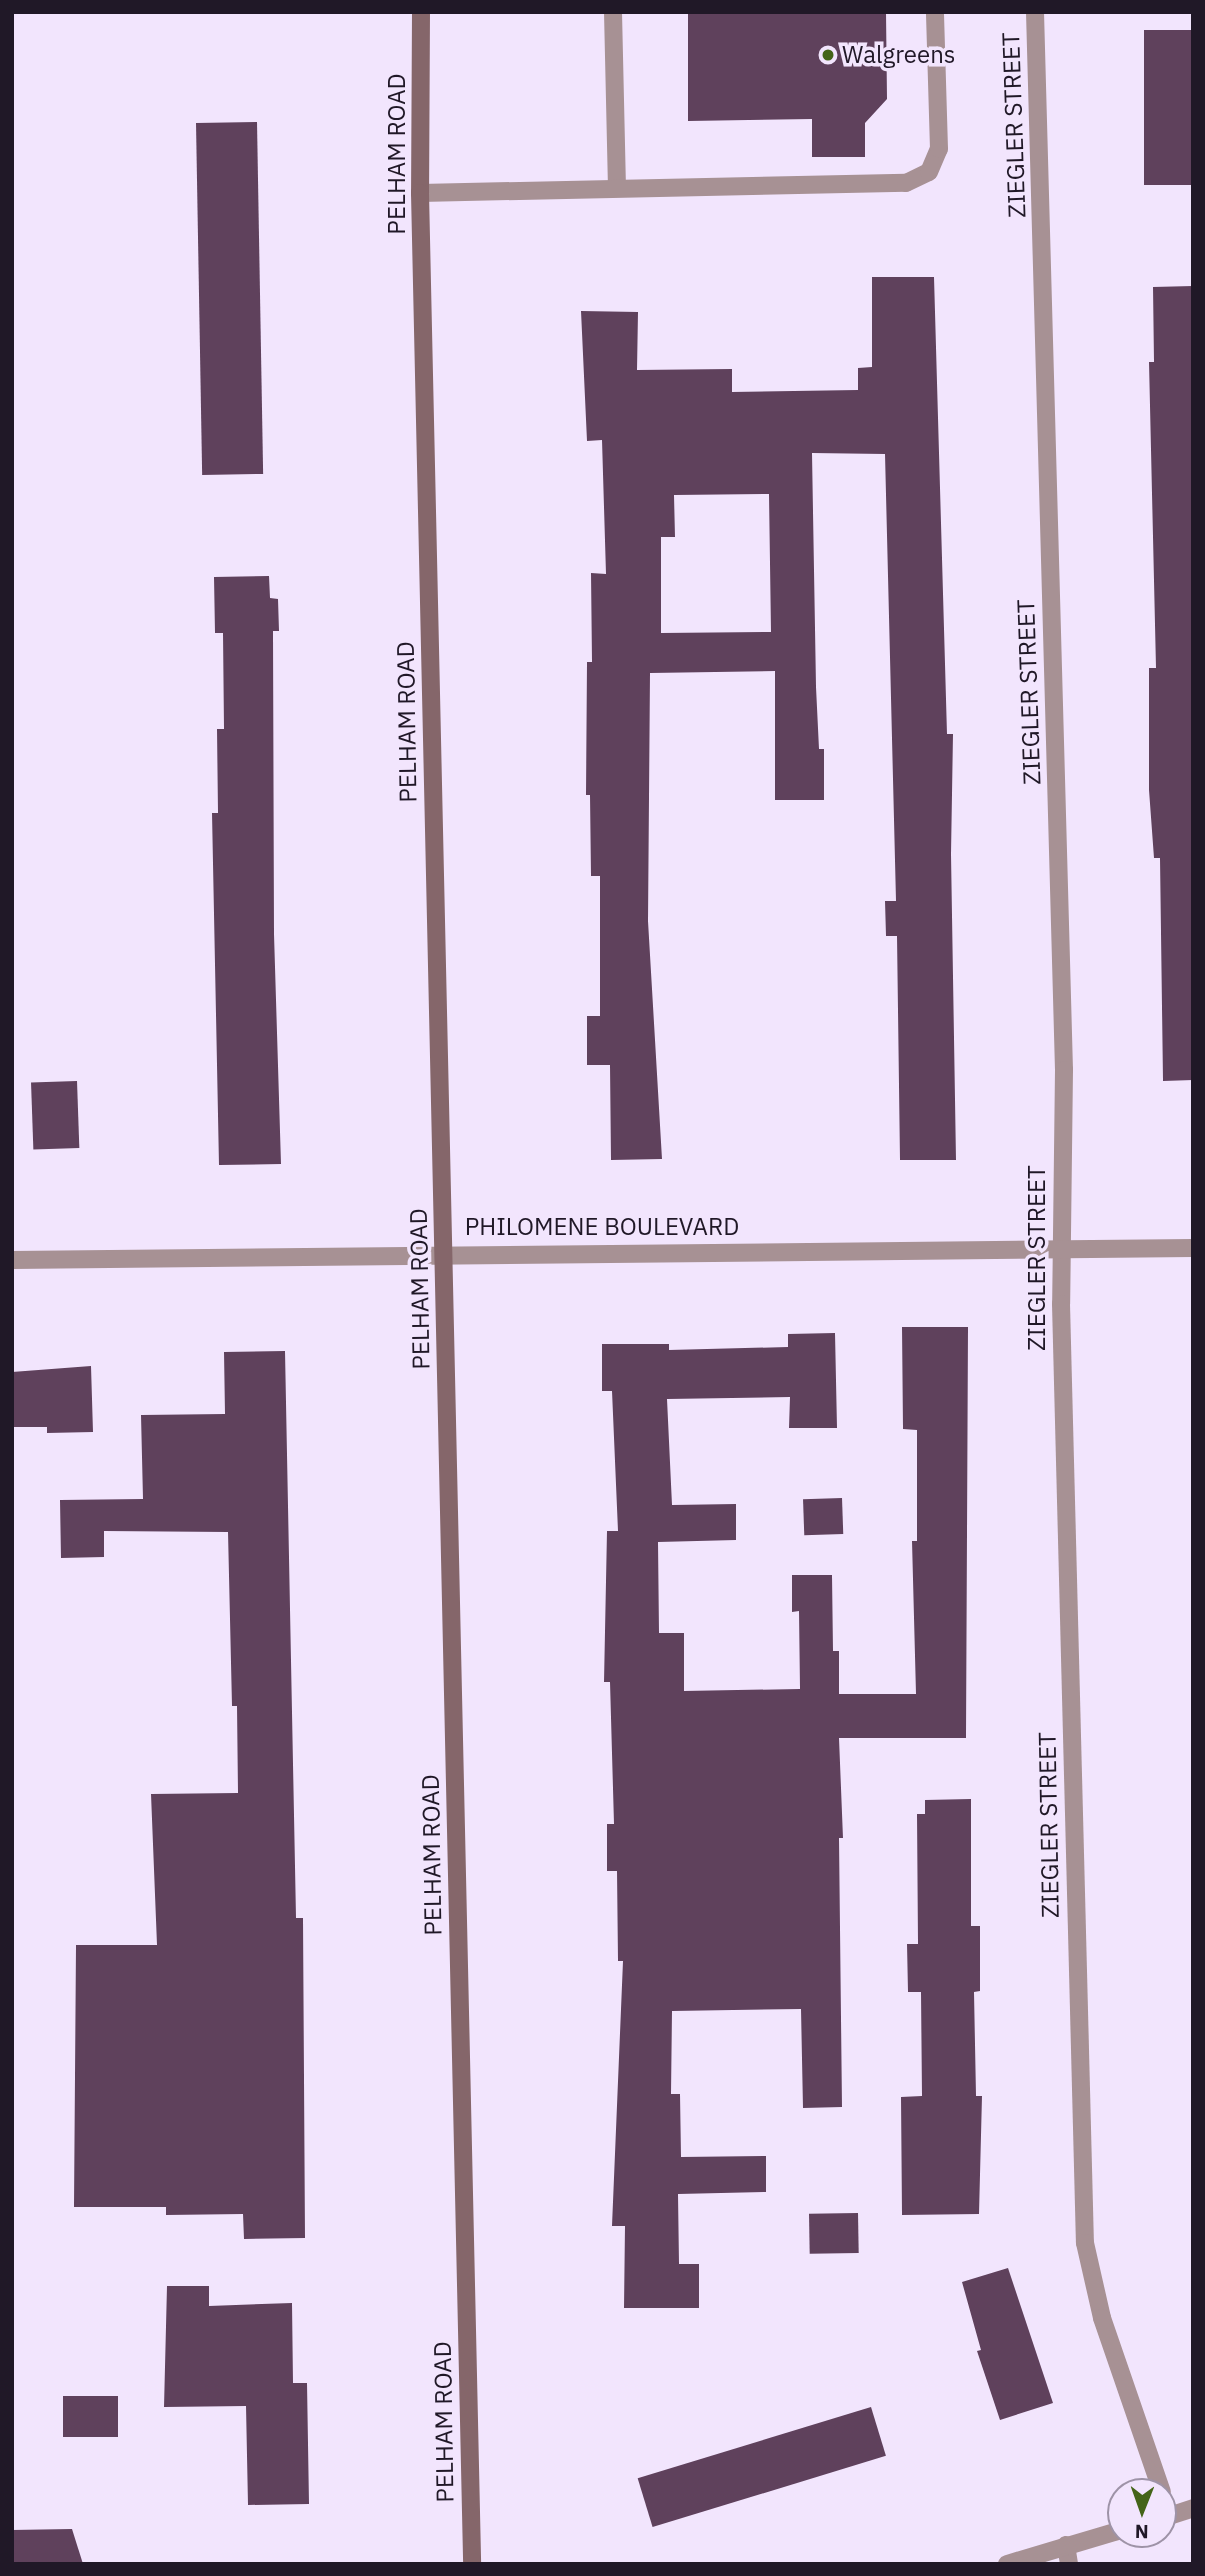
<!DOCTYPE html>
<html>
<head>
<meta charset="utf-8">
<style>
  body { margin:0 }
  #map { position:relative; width:1205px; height:2576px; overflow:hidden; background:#f2e5fd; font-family:"IBM Plex Sans",sans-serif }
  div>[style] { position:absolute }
  .building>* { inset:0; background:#5f415c; transform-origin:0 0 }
  .lane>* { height:18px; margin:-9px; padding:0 9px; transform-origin:9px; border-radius:9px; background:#a79194 }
  .street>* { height:18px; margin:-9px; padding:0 9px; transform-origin:9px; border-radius:9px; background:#a79194 }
  .secondary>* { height:18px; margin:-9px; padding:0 9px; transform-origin:9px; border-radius:9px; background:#85666a }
  .dots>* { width:19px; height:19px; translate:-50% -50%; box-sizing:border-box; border:4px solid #f2e5fd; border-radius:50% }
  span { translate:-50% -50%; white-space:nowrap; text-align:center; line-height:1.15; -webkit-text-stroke:7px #f2e5fd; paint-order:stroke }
  .poi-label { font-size:24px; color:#201827 }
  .left { translate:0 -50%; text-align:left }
  .street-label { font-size:24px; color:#201827 }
  .frame { position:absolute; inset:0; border:14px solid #201827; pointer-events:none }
  .north { position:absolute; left:1107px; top:2478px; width:70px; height:70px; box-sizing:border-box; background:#f2e5fd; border:2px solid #9e93a7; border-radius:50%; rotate:181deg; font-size:19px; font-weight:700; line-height:28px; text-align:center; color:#201827 }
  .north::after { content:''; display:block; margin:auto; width:24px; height:32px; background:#446418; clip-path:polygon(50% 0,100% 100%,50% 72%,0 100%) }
</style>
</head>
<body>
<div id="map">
  <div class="building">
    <div style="clip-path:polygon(688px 12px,886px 12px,887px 99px,865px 123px,865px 157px,812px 157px,812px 119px,688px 121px)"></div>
    <div style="left:1193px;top:30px;width:155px;height:49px;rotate:90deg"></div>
    <div style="left:257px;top:122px;width:352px;height:61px;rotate:89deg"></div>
    <div style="clip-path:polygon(evenodd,872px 277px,934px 277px,947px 734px,953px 734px,951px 854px,956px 1160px,900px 1160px,897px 936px,886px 936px,885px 901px,896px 901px,885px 454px,812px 453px,816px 687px,819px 749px,824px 749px,824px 800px,775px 800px,775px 671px,650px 673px,648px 921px,662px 1159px,611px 1160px,610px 1065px,587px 1065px,587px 1016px,600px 1016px,600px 876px,591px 876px,590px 795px,586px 795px,587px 662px,592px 662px,591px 573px,606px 574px,602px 440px,587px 441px,581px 311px,638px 312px,637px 370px,732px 369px,732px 392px,858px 390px,858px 368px,872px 367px,872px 277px,769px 494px,771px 632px,661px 633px,661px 537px,675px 537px,674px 495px,769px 494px)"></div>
    <div style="clip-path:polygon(1193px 286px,1193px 1080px,1163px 1081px,1160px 858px,1154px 858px,1149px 790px,1149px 668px,1156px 668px,1149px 362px,1154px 362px,1153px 287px)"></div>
    <div style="clip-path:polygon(269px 576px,270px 598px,278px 599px,279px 631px,273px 631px,274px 934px,281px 1164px,219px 1165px,212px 813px,218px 813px,217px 729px,224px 729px,223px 633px,215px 633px,214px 577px)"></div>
    <div style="left:77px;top:1081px;width:67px;height:46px;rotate:88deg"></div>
    <div style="clip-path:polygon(902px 1327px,968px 1327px,966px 1738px,839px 1738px,843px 1838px,839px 1838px,842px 2107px,803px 2108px,801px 2009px,672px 2011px,671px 2094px,680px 2094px,681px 2157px,766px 2156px,766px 2192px,678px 2194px,679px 2264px,699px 2264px,699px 2308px,624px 2308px,625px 2226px,612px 2226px,623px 1961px,618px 1961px,617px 1871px,607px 1871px,607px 1824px,614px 1824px,610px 1682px,604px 1682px,607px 1531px,618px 1531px,612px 1391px,602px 1391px,602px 1344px,669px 1344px,669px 1350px,788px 1347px,788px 1334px,835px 1333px,837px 1428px,789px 1428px,790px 1397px,667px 1399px,672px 1505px,736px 1504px,736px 1540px,658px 1542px,659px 1633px,684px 1633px,684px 1691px,800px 1689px,799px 1611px,792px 1612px,792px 1575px,832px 1575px,833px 1651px,839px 1651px,839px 1694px,916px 1694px,912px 1541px,917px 1541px,917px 1430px,903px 1429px)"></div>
    <div style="clip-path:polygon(285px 1351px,296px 1918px,303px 1918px,305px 2238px,244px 2239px,243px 2214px,166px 2215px,166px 2207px,74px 2207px,76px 1945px,157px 1945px,151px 1794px,238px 1793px,237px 1706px,232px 1706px,228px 1532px,104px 1531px,104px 1557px,61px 1558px,60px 1500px,143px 1499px,141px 1415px,225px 1414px,224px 1352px)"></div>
    <div style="clip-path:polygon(91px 1366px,93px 1432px,47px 1433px,47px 1427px,12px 1427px,12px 1372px)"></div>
    <div style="left:842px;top:1498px;width:36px;height:39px;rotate:88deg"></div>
    <div style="clip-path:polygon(971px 1799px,971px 1926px,980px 1926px,980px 1991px,974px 1992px,976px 2096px,982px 2096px,979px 2214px,902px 2215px,901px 2097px,922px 2096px,921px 1992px,908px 1992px,907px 1944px,918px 1944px,917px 1814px,925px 1814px,925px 1800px)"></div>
    <div style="left:858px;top:2213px;width:40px;height:49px;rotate:89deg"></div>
    <div style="clip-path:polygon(1008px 2268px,1053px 2403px,1000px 2420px,977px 2351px,981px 2350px,962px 2282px)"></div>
    <div style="clip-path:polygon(167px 2286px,209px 2286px,209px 2306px,292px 2303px,293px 2383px,307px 2383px,309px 2504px,248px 2505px,246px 2406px,164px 2407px)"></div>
    <div style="left:63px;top:2396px;width:55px;height:41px"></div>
    <div style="left:871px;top:2407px;width:51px;height:244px;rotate:73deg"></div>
    <div style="clip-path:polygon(72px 2529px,83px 2564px,12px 2564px,12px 2530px)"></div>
  </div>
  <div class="lane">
    <div style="left:613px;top:12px;width:176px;rotate:88.7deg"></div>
    <div style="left:420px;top:193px;width:486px;rotate:-1.2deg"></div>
    <div style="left:906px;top:183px;width:25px;rotate:-26deg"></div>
    <div style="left:929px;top:172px;width:25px;rotate:-67deg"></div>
    <div style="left:939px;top:149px;width:137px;rotate:-91.7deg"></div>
    <div style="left:1066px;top:2545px;width:19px;rotate:81deg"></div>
  </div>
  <div class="street">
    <div style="left:1035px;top:12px;width:1058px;rotate:88.43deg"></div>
    <div style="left:1064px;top:1070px;width:234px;rotate:90.7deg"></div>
    <div style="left:1061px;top:1304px;width:939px;rotate:88.54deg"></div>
    <div style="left:1085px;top:2243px;width:77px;rotate:77.2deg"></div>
    <div style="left:1102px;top:2318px;width:184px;rotate:71deg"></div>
    <div style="left:12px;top:1260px;width:1181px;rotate:-0.58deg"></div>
    <div style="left:1163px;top:2518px;width:32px;rotate:-18deg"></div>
    <div style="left:1007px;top:2564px;width:119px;rotate:-16.6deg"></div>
  </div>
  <div class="secondary">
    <div style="left:421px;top:12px;width:181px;rotate:90.3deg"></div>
    <div style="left:420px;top:193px;width:2372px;rotate:88.74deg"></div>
  </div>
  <div class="dots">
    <div style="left:828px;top:55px;background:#446418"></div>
  </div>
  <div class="poi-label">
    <span class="left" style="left:842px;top:55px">Walgreens</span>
  </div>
  <div class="street-label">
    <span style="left:1014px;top:125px;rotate:-92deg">ZIEGLER STREET</span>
    <span style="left:397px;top:154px;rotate:-90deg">PELHAM ROAD</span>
    <span style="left:1029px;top:692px;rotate:-92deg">ZIEGLER STREET</span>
    <span style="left:407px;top:722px;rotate:-91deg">PELHAM ROAD</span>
    <span style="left:602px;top:1227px">PHILOMENE BOULEVARD</span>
    <span style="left:1037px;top:1258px;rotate:-90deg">ZIEGLER STREET</span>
    <span style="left:420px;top:1289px;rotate:-91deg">PELHAM ROAD</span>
    <span style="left:1049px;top:1825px;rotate:-91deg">ZIEGLER STREET</span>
    <span style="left:432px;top:1855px;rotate:-91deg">PELHAM ROAD</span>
    <span style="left:444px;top:2422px;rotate:-91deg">PELHAM ROAD</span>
  </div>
  <div class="frame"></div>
  <div class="north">N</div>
</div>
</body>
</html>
